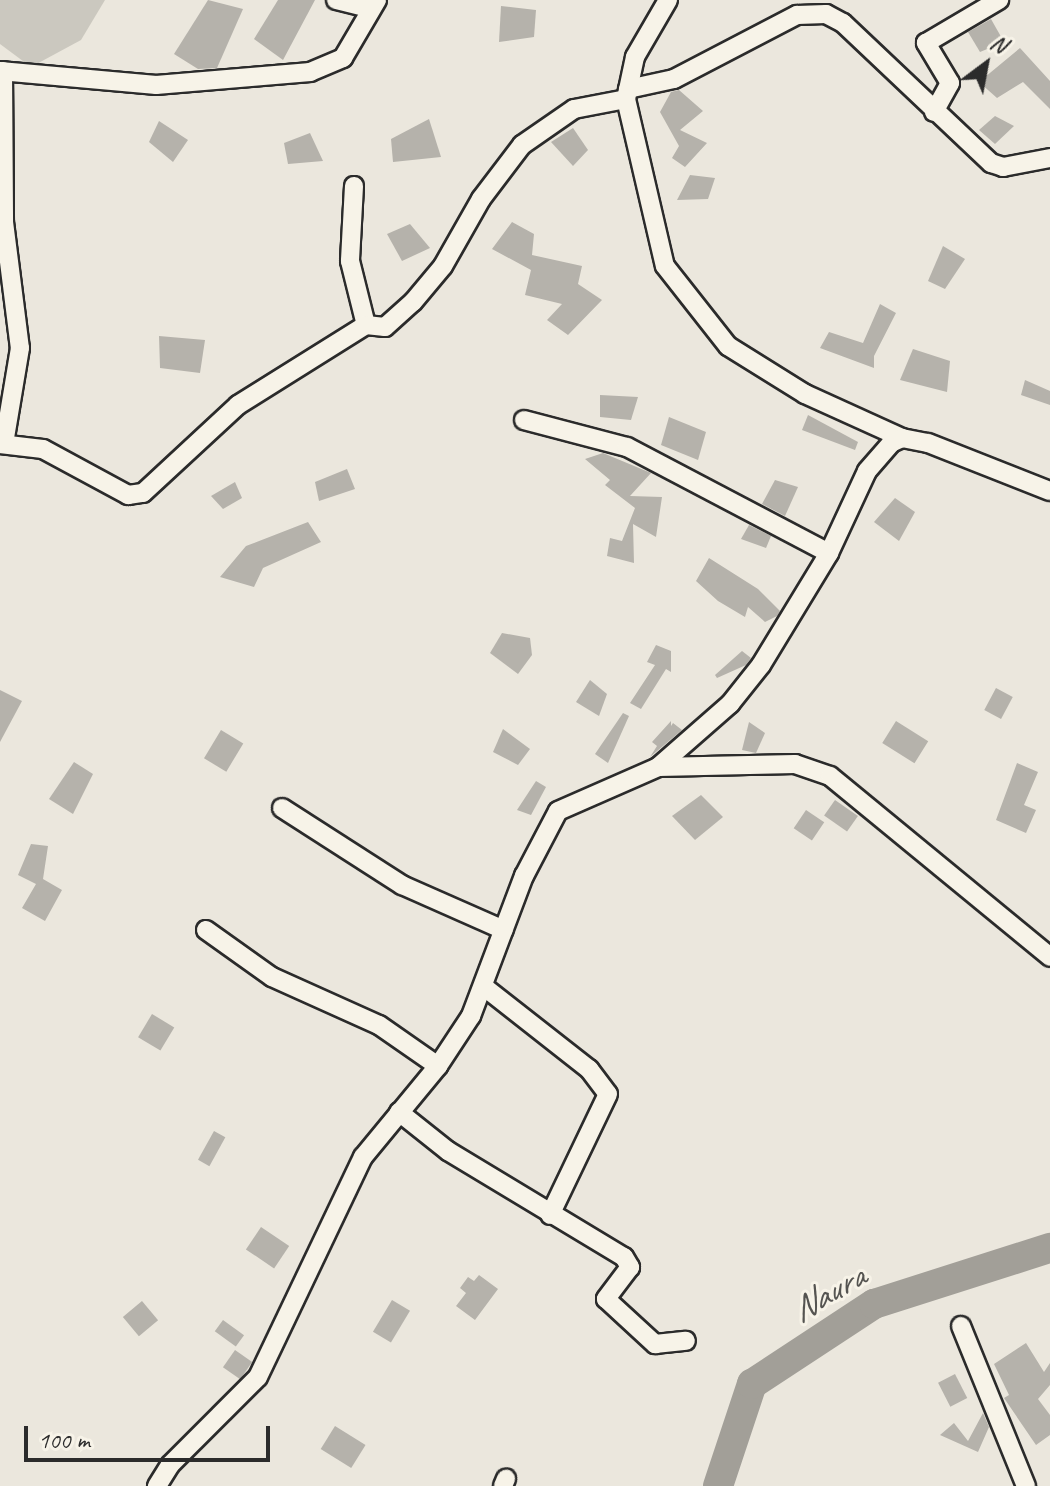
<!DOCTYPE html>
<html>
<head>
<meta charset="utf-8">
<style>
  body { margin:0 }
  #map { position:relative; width:1050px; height:1486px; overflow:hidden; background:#ebe7dd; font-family:Caveat,sans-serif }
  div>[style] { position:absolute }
  .green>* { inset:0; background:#cbc8bf }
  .river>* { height:30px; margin:-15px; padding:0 15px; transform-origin:15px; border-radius:15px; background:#a29f98 }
  .building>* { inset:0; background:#b5b2ab; transform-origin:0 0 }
  .roads { filter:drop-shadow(2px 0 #2b2b2b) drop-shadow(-2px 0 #2b2b2b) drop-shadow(0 2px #2b2b2b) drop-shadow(0 -2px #2b2b2b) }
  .minor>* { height:18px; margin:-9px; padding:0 9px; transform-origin:9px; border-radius:9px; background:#f7f3e8 }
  span { translate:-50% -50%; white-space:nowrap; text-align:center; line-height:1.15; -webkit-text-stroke:6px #f7f3e8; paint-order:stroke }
  .water-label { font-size:36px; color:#555451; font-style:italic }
  .north { position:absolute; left:946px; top:24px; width:80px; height:80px; -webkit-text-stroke:6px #f7f3e8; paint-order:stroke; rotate:32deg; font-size:22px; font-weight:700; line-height:32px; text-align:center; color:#2b2b2b }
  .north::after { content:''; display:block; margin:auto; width:28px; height:36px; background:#2b2b2b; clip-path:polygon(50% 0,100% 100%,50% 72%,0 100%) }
  .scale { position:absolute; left:24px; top:1426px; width:246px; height:36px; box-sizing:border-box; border:4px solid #2b2b2b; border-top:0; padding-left:10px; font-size:24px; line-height:28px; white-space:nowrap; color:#2b2b2b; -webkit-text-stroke:6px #f7f3e8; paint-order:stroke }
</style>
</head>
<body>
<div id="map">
  <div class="green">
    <div style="clip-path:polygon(0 0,105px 0,81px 40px,31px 67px,0 44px)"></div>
  </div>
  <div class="river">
    <div style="left:718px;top:1486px;width:108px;rotate:-71.6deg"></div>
    <div style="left:752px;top:1384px;width:146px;rotate:-33.3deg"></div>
    <div style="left:874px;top:1304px;width:185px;rotate:-17.7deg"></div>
  </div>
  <div class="building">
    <div style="clip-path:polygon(208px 0,243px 9px,217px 68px,198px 69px,174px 54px)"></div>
    <div style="clip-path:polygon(278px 0,315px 0,283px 60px,254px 39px)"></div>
    <div style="clip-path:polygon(501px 6px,536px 10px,534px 37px,499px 42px)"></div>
    <div style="clip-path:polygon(991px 19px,1004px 42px,980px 52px,968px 32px)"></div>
    <div style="clip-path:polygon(1020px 48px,1050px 81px,1050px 109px,1023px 82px,997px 98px,979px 82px)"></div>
    <div style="clip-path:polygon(679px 90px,703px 111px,680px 130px,707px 143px,685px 167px,672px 158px,679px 146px,660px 112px,671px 92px)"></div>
    <div style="clip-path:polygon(995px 116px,1014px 126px,995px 144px,979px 130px)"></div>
    <div style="clip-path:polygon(429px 119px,441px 157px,393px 162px,391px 139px)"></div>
    <div style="clip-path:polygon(159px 121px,188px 140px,173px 162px,149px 142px)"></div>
    <div style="clip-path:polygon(573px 128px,588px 150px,573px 166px,551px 142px)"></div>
    <div style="clip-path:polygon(310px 133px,323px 161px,288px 164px,284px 143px)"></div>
    <div style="clip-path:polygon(690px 175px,715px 178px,708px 199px,677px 200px)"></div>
    <div style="clip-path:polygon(512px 222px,534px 234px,532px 255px,582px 266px,578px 284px,602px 300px,568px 335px,547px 320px,562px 304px,525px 295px,531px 270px,492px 249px)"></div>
    <div style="clip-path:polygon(410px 224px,430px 248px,402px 261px,387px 234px)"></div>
    <div style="clip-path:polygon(943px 246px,965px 259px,945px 289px,928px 281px)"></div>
    <div style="clip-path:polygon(880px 304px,896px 313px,874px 356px,874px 368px,820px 348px,829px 332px,863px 343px)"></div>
    <div style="clip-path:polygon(159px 336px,205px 340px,200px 373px,160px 368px)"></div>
    <div style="clip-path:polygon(913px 349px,950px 361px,947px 392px,900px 380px)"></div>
    <div style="clip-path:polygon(1025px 380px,1050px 391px,1050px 405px,1021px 395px)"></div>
    <div style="clip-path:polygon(600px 395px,638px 397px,631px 420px,600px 417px)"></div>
    <div style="clip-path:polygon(808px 415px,858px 442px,855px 450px,802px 430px)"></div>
    <div style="clip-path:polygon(669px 417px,706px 432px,698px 460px,661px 445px)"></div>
    <div style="clip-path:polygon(603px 453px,651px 473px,630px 496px,662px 497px,656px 537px,633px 524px,634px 563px,607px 556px,610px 538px,622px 541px,635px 508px,605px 485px,610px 480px,585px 459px)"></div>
    <div style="clip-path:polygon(347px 469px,355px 489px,319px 501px,315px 482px)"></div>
    <div style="clip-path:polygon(775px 480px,798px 487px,785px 516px,762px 504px)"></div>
    <div style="clip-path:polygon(235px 482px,242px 498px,223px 509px,211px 496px)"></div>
    <div style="clip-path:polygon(895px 498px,915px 512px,899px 541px,874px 522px)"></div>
    <div style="clip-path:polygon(308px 522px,321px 542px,263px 568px,254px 587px,220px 577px,246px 546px)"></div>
    <div style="clip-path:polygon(749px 525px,771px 536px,766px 548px,741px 539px)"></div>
    <div style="clip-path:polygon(709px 558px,758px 589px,780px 611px,777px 616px,765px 622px,748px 607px,745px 617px,718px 601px,696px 581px)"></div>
    <div style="clip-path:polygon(502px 633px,530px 638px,532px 655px,518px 674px,490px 653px)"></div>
    <div style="clip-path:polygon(656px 645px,671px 651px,671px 672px,666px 669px,641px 709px,630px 703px,655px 665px,647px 662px)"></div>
    <div style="clip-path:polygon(742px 651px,751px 658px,746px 665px,717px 678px,715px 675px)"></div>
    <div style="clip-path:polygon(590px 680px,607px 694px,599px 716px,576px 702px)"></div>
    <div style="left:996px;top:688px;width:19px;height:25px;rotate:28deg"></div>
    <div style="clip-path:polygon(0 690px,22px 701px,0 742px)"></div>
    <div style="clip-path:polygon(623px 713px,629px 716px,608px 763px,595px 754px)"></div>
    <div style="clip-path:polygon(671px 721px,671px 726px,673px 723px,682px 730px,650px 757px,657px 746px,652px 742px)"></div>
    <div style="left:896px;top:721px;width:38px;height:26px;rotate:32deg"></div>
    <div style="clip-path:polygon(749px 722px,765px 733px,756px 753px,742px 750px)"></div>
    <div style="clip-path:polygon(503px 729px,530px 749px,518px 765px,493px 752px)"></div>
    <div style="left:221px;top:730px;width:26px;height:33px;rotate:31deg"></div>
    <div style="clip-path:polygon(74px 762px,93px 774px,73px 814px,49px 799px)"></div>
    <div style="clip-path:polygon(1017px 763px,1038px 772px,1024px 805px,1036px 810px,1026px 833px,996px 820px)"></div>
    <div style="clip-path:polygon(536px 781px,546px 787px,531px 815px,517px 810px)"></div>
    <div style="clip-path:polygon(701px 795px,723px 817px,695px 840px,672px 816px)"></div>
    <div style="left:835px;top:800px;width:28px;height:19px;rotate:35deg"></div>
    <div style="left:806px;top:810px;width:22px;height:22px;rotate:34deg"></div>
    <div style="clip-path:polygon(31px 844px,48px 846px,43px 879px,62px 890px,45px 921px,22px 908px,36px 884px,18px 875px)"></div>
    <div style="left:152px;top:1014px;width:26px;height:27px;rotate:31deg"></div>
    <div style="left:214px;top:1131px;width:13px;height:33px;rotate:29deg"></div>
    <div style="left:261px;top:1227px;width:34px;height:27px;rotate:34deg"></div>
    <div style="clip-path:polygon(479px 1275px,498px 1289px,475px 1320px,456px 1306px,466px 1293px,460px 1288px,468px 1277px,474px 1281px)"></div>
    <div style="left:392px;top:1300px;width:21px;height:37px;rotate:31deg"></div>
    <div style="left:142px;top:1301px;width:25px;height:25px;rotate:50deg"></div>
    <div style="left:223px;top:1320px;width:26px;height:14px;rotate:36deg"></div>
    <div style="clip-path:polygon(1026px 1343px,1044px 1372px,1050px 1363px,1050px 1385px,1038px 1399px,1050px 1415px,1050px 1435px,1036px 1445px,1004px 1398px,1009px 1395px,994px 1364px)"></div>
    <div style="left:235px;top:1350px;width:21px;height:21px;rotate:35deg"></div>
    <div style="left:955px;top:1374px;width:27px;height:19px;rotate:63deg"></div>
    <div style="clip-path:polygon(983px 1413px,989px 1427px,978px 1452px,940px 1435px,954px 1423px,968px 1441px)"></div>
    <div style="left:335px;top:1426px;width:36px;height:27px;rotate:32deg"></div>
  </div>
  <div class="roads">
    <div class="minor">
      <div style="left:336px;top:0;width:36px;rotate:14deg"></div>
      <div style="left:668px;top:0;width:66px;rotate:120.1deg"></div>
      <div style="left:635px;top:57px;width:43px;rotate:102.1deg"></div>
      <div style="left:626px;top:99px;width:171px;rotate:76.9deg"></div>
      <div style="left:665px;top:266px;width:102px;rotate:51.8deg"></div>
      <div style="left:728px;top:346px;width:91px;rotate:31.9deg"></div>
      <div style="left:805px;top:394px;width:107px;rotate:24.4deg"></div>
      <div style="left:0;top:71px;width:157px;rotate:5.1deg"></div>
      <div style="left:156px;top:85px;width:155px;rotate:-4.8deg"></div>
      <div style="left:310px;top:72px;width:36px;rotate:-23deg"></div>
      <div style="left:343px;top:58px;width:67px;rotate:-59.6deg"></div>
      <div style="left:3px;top:71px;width:151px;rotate:89.6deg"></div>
      <div style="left:4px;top:222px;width:127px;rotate:82.8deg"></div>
      <div style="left:20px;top:348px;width:97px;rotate:99.5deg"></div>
      <div style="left:628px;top:89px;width:47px;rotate:-12.3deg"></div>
      <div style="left:674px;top:79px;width:139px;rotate:-27.5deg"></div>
      <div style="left:797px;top:15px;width:29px;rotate:-2deg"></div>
      <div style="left:826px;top:14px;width:19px;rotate:28deg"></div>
      <div style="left:843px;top:23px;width:204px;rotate:43.4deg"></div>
      <div style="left:991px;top:163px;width:13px;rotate:18deg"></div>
      <div style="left:1003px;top:167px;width:48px;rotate:-10.8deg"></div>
      <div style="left:934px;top:112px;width:33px;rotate:-61deg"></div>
      <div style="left:950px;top:83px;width:47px;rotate:-121deg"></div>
      <div style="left:926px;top:43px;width:85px;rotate:-30.5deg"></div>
      <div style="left:354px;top:186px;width:75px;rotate:93.1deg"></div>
      <div style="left:350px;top:261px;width:66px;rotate:76deg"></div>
      <div style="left:524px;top:420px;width:106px;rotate:14.7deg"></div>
      <div style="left:627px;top:447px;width:228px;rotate:27.7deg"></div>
      <div style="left:0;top:444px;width:43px;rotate:6.6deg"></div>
      <div style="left:43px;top:449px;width:97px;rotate:28.4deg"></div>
      <div style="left:128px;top:495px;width:15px;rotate:-8deg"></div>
      <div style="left:143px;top:493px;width:129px;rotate:-42.8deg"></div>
      <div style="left:238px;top:405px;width:151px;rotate:-32deg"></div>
      <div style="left:366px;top:325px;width:19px;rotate:6deg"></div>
      <div style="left:385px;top:327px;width:38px;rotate:-42deg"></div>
      <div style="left:413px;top:302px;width:47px;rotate:-50.2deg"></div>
      <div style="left:443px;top:266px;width:77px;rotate:-60.4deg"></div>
      <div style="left:481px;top:199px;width:68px;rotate:-52.8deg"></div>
      <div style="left:522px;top:145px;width:63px;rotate:-34.7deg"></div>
      <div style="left:574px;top:109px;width:53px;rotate:-10.9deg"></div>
      <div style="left:658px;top:767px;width:137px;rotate:-1.3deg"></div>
      <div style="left:795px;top:764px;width:37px;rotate:19deg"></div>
      <div style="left:830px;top:776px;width:285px;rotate:39.4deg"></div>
      <div style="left:282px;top:808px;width:143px;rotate:32.7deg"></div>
      <div style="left:402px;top:885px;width:111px;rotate:23.8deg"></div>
      <div style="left:206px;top:930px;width:81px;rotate:35.5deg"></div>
      <div style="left:272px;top:977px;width:117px;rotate:24.2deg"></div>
      <div style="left:379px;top:1025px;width:72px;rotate:34.8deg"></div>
      <div style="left:483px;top:986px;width:135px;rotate:38.1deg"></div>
      <div style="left:589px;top:1069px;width:31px;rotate:53deg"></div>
      <div style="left:608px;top:1094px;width:134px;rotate:115.6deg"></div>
      <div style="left:399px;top:1112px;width:63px;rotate:38.5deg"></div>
      <div style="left:448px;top:1151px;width:205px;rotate:31.1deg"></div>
      <div style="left:624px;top:1257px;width:12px;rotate:59deg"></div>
      <div style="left:630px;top:1267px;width:40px;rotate:127deg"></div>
      <div style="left:606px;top:1299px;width:67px;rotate:42.6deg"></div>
      <div style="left:655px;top:1344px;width:31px;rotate:-6deg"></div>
      <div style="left:961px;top:1326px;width:173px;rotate:67.9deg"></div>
      <div style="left:157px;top:1486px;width:25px;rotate:-58deg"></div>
      <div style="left:170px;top:1465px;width:124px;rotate:-45deg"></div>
      <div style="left:258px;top:1377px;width:244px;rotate:-64.5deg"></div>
      <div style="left:363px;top:1157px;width:118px;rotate:-50.5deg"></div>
      <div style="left:438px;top:1066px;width:60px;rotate:-56.6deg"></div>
      <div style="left:471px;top:1016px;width:150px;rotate:-69.3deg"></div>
      <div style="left:524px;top:876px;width:73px;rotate:-62.4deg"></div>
      <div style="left:558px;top:811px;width:109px;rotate:-23.7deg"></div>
      <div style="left:658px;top:767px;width:96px;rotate:-41.2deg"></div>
      <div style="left:730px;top:704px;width:50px;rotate:-51.5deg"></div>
      <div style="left:761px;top:665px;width:131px;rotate:-58.7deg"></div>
      <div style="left:829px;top:553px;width:90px;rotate:-65.1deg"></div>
      <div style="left:867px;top:471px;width:37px;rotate:-49deg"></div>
      <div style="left:891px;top:443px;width:12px;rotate:-24deg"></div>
      <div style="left:902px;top:438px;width:26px;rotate:11deg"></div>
      <div style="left:928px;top:443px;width:131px;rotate:21.5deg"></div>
      <div style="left:503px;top:1486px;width:8px;rotate:-67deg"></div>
    </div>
  </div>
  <div class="water-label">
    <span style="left:828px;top:1293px;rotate:-30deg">Naura</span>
  </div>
  <div class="north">N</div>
  <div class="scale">100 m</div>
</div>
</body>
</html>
